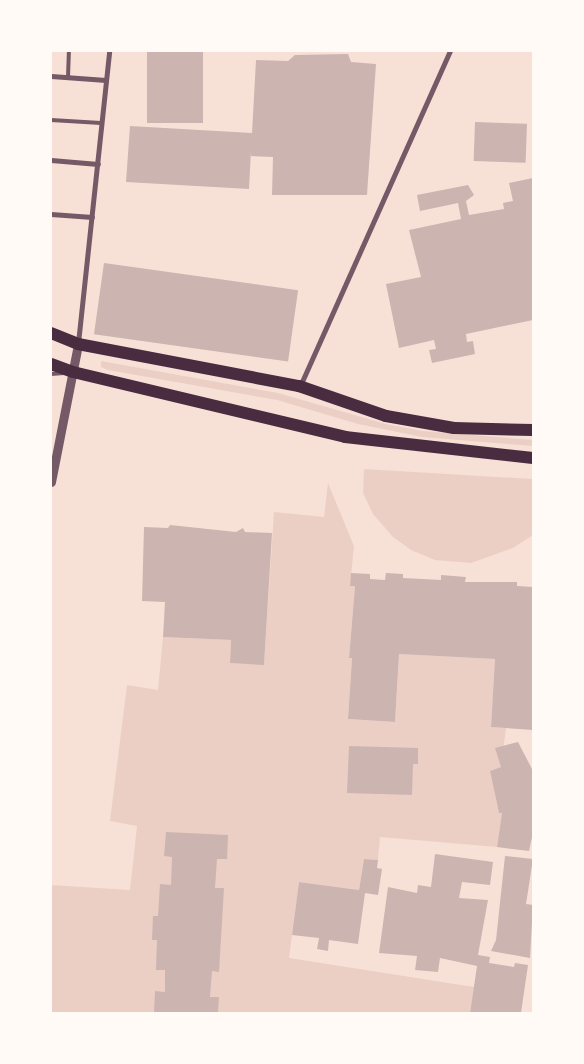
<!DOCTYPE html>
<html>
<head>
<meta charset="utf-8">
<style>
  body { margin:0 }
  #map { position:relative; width:584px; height:1064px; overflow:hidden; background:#f7e1d7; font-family:Signika,sans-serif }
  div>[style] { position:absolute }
  .green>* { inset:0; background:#ebcfc5 }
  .building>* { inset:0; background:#ccb4b1; transform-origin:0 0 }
  .service>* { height:4px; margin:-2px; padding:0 2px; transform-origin:2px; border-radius:2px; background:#755966 }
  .minor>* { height:5px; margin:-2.5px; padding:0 2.5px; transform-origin:2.5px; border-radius:2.5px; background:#755966 }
  .tertiary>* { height:9px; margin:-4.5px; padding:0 4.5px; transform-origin:4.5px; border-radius:4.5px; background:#755966 }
  .primary>* { height:12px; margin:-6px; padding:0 6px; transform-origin:6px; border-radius:6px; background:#4a2c40 }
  span { translate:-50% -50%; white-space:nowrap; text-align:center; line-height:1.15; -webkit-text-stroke:4px #fffaf5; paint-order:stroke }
  .frame { position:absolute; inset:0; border:52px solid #fffaf5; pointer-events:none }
</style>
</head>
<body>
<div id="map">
  <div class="green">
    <div style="clip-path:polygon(101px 361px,278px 393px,386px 424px,423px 431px,533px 440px,533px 446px,422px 437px,358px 424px,277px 400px,108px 370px,101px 367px)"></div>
    <div style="clip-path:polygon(364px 469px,533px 479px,533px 535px,513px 548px,471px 563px,435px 560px,411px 550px,393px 537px,373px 514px,363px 493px)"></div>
    <div style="clip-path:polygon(328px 483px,354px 546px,350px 586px,355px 586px,349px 658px,352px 658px,348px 719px,395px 722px,399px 654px,495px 659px,491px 727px,506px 728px,501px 767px,490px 771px,499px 813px,502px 813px,497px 847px,380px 837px,378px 860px,364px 859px,359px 890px,299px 882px,289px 958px,474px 987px,470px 1013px,51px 1013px,51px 885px,130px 890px,137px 826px,110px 821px,127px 685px,158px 690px,163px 637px,231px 640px,230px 663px,264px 664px,274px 512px,324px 517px)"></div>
  </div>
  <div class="building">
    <div style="left:147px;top:51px;width:56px;height:72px"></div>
    <div style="clip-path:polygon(348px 54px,351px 62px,376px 64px,367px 195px,272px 195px,273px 157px,251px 156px,251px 150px,249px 189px,126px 182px,130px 126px,252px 133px,256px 60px,288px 61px,295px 55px)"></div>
    <div style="left:475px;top:122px;width:52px;height:39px;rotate:2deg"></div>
    <div style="clip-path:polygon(533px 178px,533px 320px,466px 334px,467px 342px,473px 341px,475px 354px,432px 363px,429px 350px,436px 349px,434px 340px,399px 348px,386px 284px,421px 277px,409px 230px,461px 219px,458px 203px,420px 211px,417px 195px,468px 185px,474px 195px,466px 201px,469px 215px,504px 209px,503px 203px,513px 201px,509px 183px)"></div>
    <div style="left:104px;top:263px;width:196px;height:72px;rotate:8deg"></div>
    <div style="clip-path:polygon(170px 525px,236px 532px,243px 528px,245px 532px,272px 533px,264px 665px,230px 663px,231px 640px,163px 637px,165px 602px,142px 601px,144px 527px,168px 528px)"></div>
    <div style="clip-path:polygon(351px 573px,370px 574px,370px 579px,385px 580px,386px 573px,403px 574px,403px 578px,441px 580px,441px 575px,466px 577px,465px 582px,517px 582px,517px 586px,533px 587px,533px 730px,491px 727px,495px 659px,399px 654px,395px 722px,348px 719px,352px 658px,349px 658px,355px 586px,350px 586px)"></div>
    <div style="clip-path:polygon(518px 742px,533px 771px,533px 833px,529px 851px,497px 847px,502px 813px,499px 813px,490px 771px,501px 767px,495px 748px)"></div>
    <div style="clip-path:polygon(349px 746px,418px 748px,418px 764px,413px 764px,412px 795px,347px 793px)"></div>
    <div style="clip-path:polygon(166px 832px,228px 835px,227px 859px,217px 859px,215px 888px,224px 888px,219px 972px,212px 971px,210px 997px,219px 997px,218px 1013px,154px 1013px,155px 991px,165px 992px,165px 970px,156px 970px,157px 940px,152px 940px,153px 916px,158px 916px,160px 884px,171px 885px,172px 857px,164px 856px)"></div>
    <div style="clip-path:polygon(435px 854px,493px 862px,490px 885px,462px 882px,459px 898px,488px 900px,478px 955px,490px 957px,489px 963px,514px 967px,515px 963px,528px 965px,521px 1013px,470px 1013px,477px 966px,440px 958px,438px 972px,415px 970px,417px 956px,379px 953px,388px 887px,417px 893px,418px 885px,431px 887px)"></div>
    <div style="clip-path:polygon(505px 856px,533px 859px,526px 904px,533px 905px,530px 958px,491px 951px,496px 940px)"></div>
    <div style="clip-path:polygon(364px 859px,378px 860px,377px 868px,382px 869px,378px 895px,365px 893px,358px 944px,329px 940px,328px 951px,317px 949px,319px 938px,292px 935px,299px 882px,359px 890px)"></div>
  </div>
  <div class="service">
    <div style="left:68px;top:77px;width:26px;rotate:-88deg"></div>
    <div style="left:51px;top:120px;width:50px;rotate:3.4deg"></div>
    <div style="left:51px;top:374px;width:13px;rotate:-4deg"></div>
  </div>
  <div class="minor">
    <div style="left:51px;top:76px;width:55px;rotate:4.2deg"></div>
    <div style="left:51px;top:160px;width:47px;rotate:4.9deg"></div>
    <div style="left:51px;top:214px;width:41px;rotate:4.2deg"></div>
    <div style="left:78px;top:343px;width:294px;rotate:-83.9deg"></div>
    <div style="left:300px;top:386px;width:367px;rotate:-65.9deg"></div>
  </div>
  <div class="tertiary">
    <div style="left:51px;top:482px;width:141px;rotate:-78.9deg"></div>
  </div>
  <div class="primary">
    <div style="left:51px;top:333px;width:29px;rotate:22deg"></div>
    <div style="left:78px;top:344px;width:225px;rotate:10.8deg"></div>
    <div style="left:299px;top:386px;width:92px;rotate:19deg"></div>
    <div style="left:386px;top:416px;width:69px;rotate:10deg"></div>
    <div style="left:454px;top:428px;width:79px;rotate:1.5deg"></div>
    <div style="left:51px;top:364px;width:23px;rotate:20deg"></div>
    <div style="left:73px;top:372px;width:280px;rotate:13.4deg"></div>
    <div style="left:345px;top:437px;width:189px;rotate:6.4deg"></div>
  </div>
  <div class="frame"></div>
</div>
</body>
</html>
